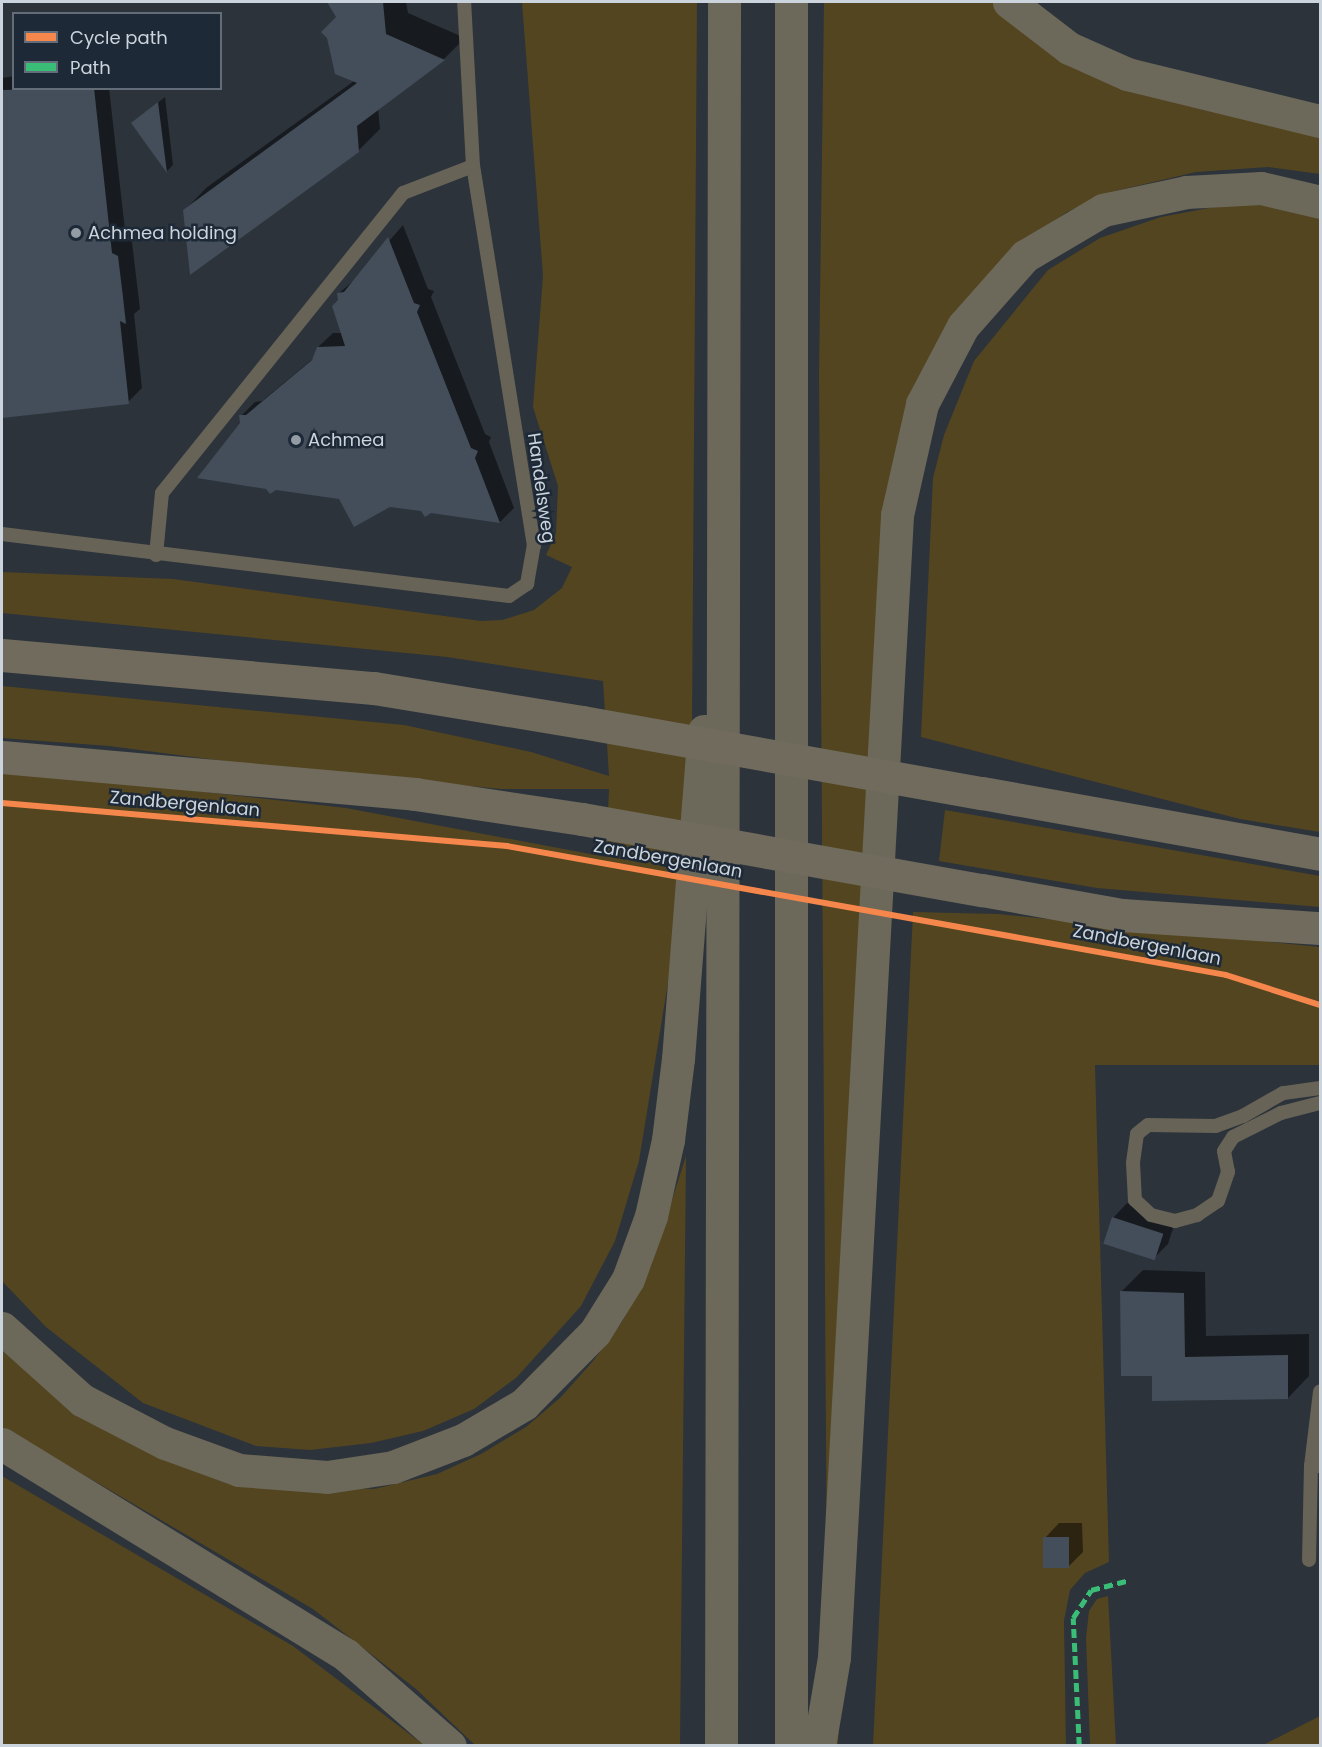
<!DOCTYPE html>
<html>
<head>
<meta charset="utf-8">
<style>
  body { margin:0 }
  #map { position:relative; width:1322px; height:1747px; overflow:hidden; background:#2c333b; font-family:Poppins,sans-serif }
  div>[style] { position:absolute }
  .green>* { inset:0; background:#534520 }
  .shadow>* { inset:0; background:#0007 }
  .building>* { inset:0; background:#434e5a; transform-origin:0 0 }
  .service>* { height:14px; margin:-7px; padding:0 7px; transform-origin:7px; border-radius:7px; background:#676357 }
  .primary>* { height:33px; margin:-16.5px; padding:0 16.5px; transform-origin:16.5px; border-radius:16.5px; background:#706b5d }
  .motorway>* { height:33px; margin:-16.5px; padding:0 16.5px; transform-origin:16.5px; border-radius:16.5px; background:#6c685a }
  .primary-bridge>* { height:33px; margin:-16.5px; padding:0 16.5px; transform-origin:16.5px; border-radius:16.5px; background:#706b5d }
  .quiet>* { height:4.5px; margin-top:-2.25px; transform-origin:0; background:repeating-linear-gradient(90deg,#3abd76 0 9px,transparent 0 13.5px) }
  .cycleway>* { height:6px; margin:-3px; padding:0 3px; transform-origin:3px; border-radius:3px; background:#f5874c }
  .dots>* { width:16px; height:16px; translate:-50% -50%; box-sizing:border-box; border:3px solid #1d2937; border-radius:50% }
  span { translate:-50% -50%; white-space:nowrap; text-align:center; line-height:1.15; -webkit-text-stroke:5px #1d2937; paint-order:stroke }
  .poi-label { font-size:18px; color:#cbd3dc }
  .left { translate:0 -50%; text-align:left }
  .street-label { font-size:18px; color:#cbd3dc }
  .frame { position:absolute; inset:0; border:3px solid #cbd3dc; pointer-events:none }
  .legend { position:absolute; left:12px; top:12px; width:210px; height:78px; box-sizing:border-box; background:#1d2937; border:2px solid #636d79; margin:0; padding:8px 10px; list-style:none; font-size:18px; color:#cbd3dc }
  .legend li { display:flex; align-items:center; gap:12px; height:30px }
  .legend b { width:30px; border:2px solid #636d79 }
</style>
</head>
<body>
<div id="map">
  <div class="green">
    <div style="clip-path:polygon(522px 2px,697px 2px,691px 872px,670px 970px,639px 1161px,615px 1241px,581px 1306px,517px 1377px,474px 1409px,423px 1431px,371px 1443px,310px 1450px,256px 1446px,143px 1403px,46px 1327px,2px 1281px,2px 769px,346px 808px,606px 857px,609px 789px,501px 789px,270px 767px,109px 746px,2px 738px,2px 686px,404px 725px,531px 752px,609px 776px,603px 681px,447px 657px,2px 613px,2px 572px,173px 579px,481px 621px,502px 620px,534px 610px,562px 588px,572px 567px,546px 555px,556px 533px,558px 486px,533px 407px,543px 275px)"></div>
    <div style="clip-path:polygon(824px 2px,1003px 2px,1058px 36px,1320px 115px,1320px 174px,1268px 167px,1196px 172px,1115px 191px,1067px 212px,1022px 243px,935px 356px,882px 728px,838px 1746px,828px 1745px,819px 374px)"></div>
    <div style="clip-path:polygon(1286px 203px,1320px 210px,1320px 832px,1240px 819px,921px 737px,933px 478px,944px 435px,974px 361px,1048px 270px,1100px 238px,1161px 217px,1230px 204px)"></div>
    <div style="clip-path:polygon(945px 810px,1320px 876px,1320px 907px,1097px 888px,939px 861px)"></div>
    <div style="clip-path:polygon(913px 912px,998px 914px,1320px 947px,1320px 1065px,1095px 1065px,1109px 1562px,1085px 1573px,1070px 1590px,1064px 1621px,1066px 1745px,873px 1746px)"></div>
    <div style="clip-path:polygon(686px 1156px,680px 1745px,475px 1745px,416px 1689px,313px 1609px,2px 1427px,2px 1334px,74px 1396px,307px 1486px,374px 1489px,437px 1474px,481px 1454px,526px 1427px,561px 1397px,593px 1361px,622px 1322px,651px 1266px)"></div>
    <div style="clip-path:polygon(2px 1476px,293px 1646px,424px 1745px,2px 1745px)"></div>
    <div style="clip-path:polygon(1108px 1596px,1116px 1745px,1090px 1745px,1086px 1638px,1089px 1611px,1097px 1599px)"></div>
    <div style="clip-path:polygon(1320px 1716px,1320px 1745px,1263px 1745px)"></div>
  </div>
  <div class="shadow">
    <div style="clip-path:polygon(335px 2px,406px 2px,408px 13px,465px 38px,444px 59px,378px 108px,380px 129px,358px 151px,185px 210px,206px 188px,354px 81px,348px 7px)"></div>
    <div style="clip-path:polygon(14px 76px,14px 88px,109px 88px,126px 239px,132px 242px,140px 309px,134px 314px,142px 388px,128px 402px,2px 416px,2px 78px)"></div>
    <div style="clip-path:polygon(165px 97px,173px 165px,167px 171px,133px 123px)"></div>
    <div style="clip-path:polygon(403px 225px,428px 289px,434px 291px,431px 297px,485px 434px,491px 437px,489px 442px,514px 508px,500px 522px,340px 498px,242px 423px,241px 416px,255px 402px,262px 401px,315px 357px,318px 347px,333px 333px,343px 333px,339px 293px,357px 278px)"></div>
    <div style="clip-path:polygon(1127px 1203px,1176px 1219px,1168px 1244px,1154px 1258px,1113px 1218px)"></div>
    <div style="clip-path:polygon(1143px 1270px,1205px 1272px,1206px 1336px,1309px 1334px,1309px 1376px,1288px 1398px,1153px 1374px,1121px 1292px)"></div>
    <div style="clip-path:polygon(1059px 1523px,1082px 1523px,1083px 1552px,1069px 1566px,1045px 1538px)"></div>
  </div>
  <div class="building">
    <div style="clip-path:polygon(327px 2px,383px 2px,386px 34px,445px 60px,357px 126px,359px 152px,190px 275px,183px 210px,357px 83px,335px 74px,327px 38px,321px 32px,336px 17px)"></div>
    <div style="clip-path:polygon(94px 88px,112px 253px,118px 256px,123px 297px,126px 324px,120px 321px,129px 404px,2px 418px,2px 90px)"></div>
    <div style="clip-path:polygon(158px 102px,167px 173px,131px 123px)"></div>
    <div style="clip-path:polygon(388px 237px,414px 303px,420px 305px,417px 312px,471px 448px,478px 451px,475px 458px,500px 523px,431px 513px,425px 517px,421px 511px,390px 507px,354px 527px,339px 499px,276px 490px,270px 494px,266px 489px,197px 478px,240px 423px,239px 415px,246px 415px,312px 360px,317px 347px,345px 346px,332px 306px,338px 300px,337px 293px,344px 292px)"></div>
    <div style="left:1112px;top:1217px;width:54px;height:28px;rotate:18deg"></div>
    <div style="clip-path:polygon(1120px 1291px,1184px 1293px,1185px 1357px,1288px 1355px,1288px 1399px,1152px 1401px,1152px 1376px,1121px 1376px)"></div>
    <div style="left:1043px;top:1537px;width:26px;height:31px"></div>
  </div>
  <div class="service">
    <div style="left:2px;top:534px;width:511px;rotate:6.97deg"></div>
    <div style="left:509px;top:596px;width:22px;rotate:-34deg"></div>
    <div style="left:527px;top:584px;width:39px;rotate:-80deg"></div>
    <div style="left:534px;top:546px;width:385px;rotate:-99.1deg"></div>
    <div style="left:473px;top:166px;width:164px;rotate:-93.1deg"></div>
    <div style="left:156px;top:555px;width:62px;rotate:-84.5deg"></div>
    <div style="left:162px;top:493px;width:385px;rotate:-51.2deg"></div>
    <div style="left:403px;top:193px;width:75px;rotate:-21.1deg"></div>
    <div style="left:1320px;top:1088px;width:37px;rotate:172deg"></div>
    <div style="left:1283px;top:1093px;width:46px;rotate:150.1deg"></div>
    <div style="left:1243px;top:1116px;width:29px;rotate:160deg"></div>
    <div style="left:1216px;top:1126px;width:68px;rotate:-179.2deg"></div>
    <div style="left:1148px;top:1125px;width:14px;rotate:141deg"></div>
    <div style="left:1137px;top:1134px;width:29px;rotate:98deg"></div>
    <div style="left:1133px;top:1163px;width:37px;rotate:87deg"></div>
    <div style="left:1135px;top:1200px;width:22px;rotate:43deg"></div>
    <div style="left:1151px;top:1215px;width:25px;rotate:14deg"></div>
    <div style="left:1175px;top:1221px;width:23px;rotate:-15deg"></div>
    <div style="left:1197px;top:1215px;width:25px;rotate:-34deg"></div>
    <div style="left:1218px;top:1201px;width:31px;rotate:-71deg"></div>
    <div style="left:1228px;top:1172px;width:21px;rotate:-101deg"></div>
    <div style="left:1224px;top:1151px;width:17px;rotate:-57deg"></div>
    <div style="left:1233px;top:1137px;width:54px;rotate:-26.6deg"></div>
    <div style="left:1281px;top:1113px;width:40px;rotate:-14.4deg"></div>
    <div style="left:1311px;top:1466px;width:75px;rotate:-83.1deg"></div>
    <div style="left:1309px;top:1560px;width:94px;rotate:-88.8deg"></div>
    <div style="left:1311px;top:1466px;width:9px"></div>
  </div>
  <div class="primary">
    <div style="left:2px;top:655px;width:373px;rotate:5.1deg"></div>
    <div style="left:374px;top:688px;width:211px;rotate:9.3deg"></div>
    <div style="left:2px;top:757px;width:415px;rotate:5.1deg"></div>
    <div style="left:415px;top:794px;width:169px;rotate:8.5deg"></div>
    <div style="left:982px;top:793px;width:343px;rotate:10.2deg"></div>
    <div style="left:982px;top:890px;width:142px;rotate:10.1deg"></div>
    <div style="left:1122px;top:915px;width:198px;rotate:3.8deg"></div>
  </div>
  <div class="motorway">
    <div style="left:791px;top:2px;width:1744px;rotate:90deg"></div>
    <div style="left:1009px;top:2px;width:76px;rotate:37.5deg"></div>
    <div style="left:1069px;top:48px;width:64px;rotate:24.1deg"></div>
    <div style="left:1127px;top:74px;width:199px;rotate:13.7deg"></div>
    <div style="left:2px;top:1328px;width:108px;rotate:42deg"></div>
    <div style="left:82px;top:1400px;width:93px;rotate:27.4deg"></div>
    <div style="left:165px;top:1443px;width:79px;rotate:20deg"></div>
    <div style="left:239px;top:1470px;width:88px;rotate:4.5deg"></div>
    <div style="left:327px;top:1477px;width:67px;rotate:-8.6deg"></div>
    <div style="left:393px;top:1467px;width:75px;rotate:-21.1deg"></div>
    <div style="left:463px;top:1440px;width:71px;rotate:-30.5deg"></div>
    <div style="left:524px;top:1404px;width:101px;rotate:-45.4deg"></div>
    <div style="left:595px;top:1332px;width:62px;rotate:-58.1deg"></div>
    <div style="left:628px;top:1279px;width:67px;rotate:-69.9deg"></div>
    <div style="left:651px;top:1216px;width:78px;rotate:-77.4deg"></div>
    <div style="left:668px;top:1140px;width:82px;rotate:-83deg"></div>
    <div style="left:678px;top:1059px;width:329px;rotate:-85.5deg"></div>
    <div style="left:2px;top:1444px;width:404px;rotate:31.5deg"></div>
    <div style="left:346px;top:1655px;width:138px;rotate:41.2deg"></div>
    <div style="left:721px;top:1746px;width:1744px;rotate:-89.9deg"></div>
    <div style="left:819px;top:1746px;width:90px;rotate:-80.4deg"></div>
    <div style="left:834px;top:1657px;width:1144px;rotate:-86.84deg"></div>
    <div style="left:897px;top:515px;width:114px;rotate:-77.3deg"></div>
    <div style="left:922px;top:404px;width:88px;rotate:-62.3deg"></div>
    <div style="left:963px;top:326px;width:94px;rotate:-48.5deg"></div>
    <div style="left:1025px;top:256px;width:91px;rotate:-30.5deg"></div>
    <div style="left:1103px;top:210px;width:85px;rotate:-12.2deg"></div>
    <div style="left:1186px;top:192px;width:75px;rotate:-3.1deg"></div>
    <div style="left:1261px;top:188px;width:61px;rotate:13.3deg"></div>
  </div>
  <div class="primary-bridge">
    <div style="left:582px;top:722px;width:406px;rotate:10.1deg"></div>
    <div style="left:582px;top:819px;width:406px;rotate:10.1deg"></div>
  </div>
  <div class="quiet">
    <div style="left:1079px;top:1746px;width:128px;rotate:-92.7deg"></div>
    <div style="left:1073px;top:1618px;width:33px;rotate:-57deg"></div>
    <div style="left:1091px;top:1590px;width:40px;rotate:-14.4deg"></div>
  </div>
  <div class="cycleway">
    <div style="left:2px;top:803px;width:507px;rotate:4.87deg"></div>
    <div style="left:507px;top:846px;width:730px;rotate:10.17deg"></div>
    <div style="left:1226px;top:975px;width:99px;rotate:17.7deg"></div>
  </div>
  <div class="dots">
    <div style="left:76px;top:233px;background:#939ba4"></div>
    <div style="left:296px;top:440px;background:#939ba4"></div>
  </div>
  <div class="poi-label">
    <span class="left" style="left:88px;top:233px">Achmea holding</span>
    <span class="left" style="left:308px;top:440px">Achmea</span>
  </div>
  <div class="street-label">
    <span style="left:541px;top:488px;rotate:82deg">Handelsweg</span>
    <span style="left:185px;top:804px;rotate:5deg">Zandbergenlaan</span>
    <span style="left:668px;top:859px;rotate:10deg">Zandbergenlaan</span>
    <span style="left:1147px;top:945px;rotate:11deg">Zandbergenlaan</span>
  </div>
  <div class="frame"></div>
  <ul class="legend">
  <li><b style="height:8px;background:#f5874c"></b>Cycle path</li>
  <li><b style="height:8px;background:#3abd76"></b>Path</li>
  </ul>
</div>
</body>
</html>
